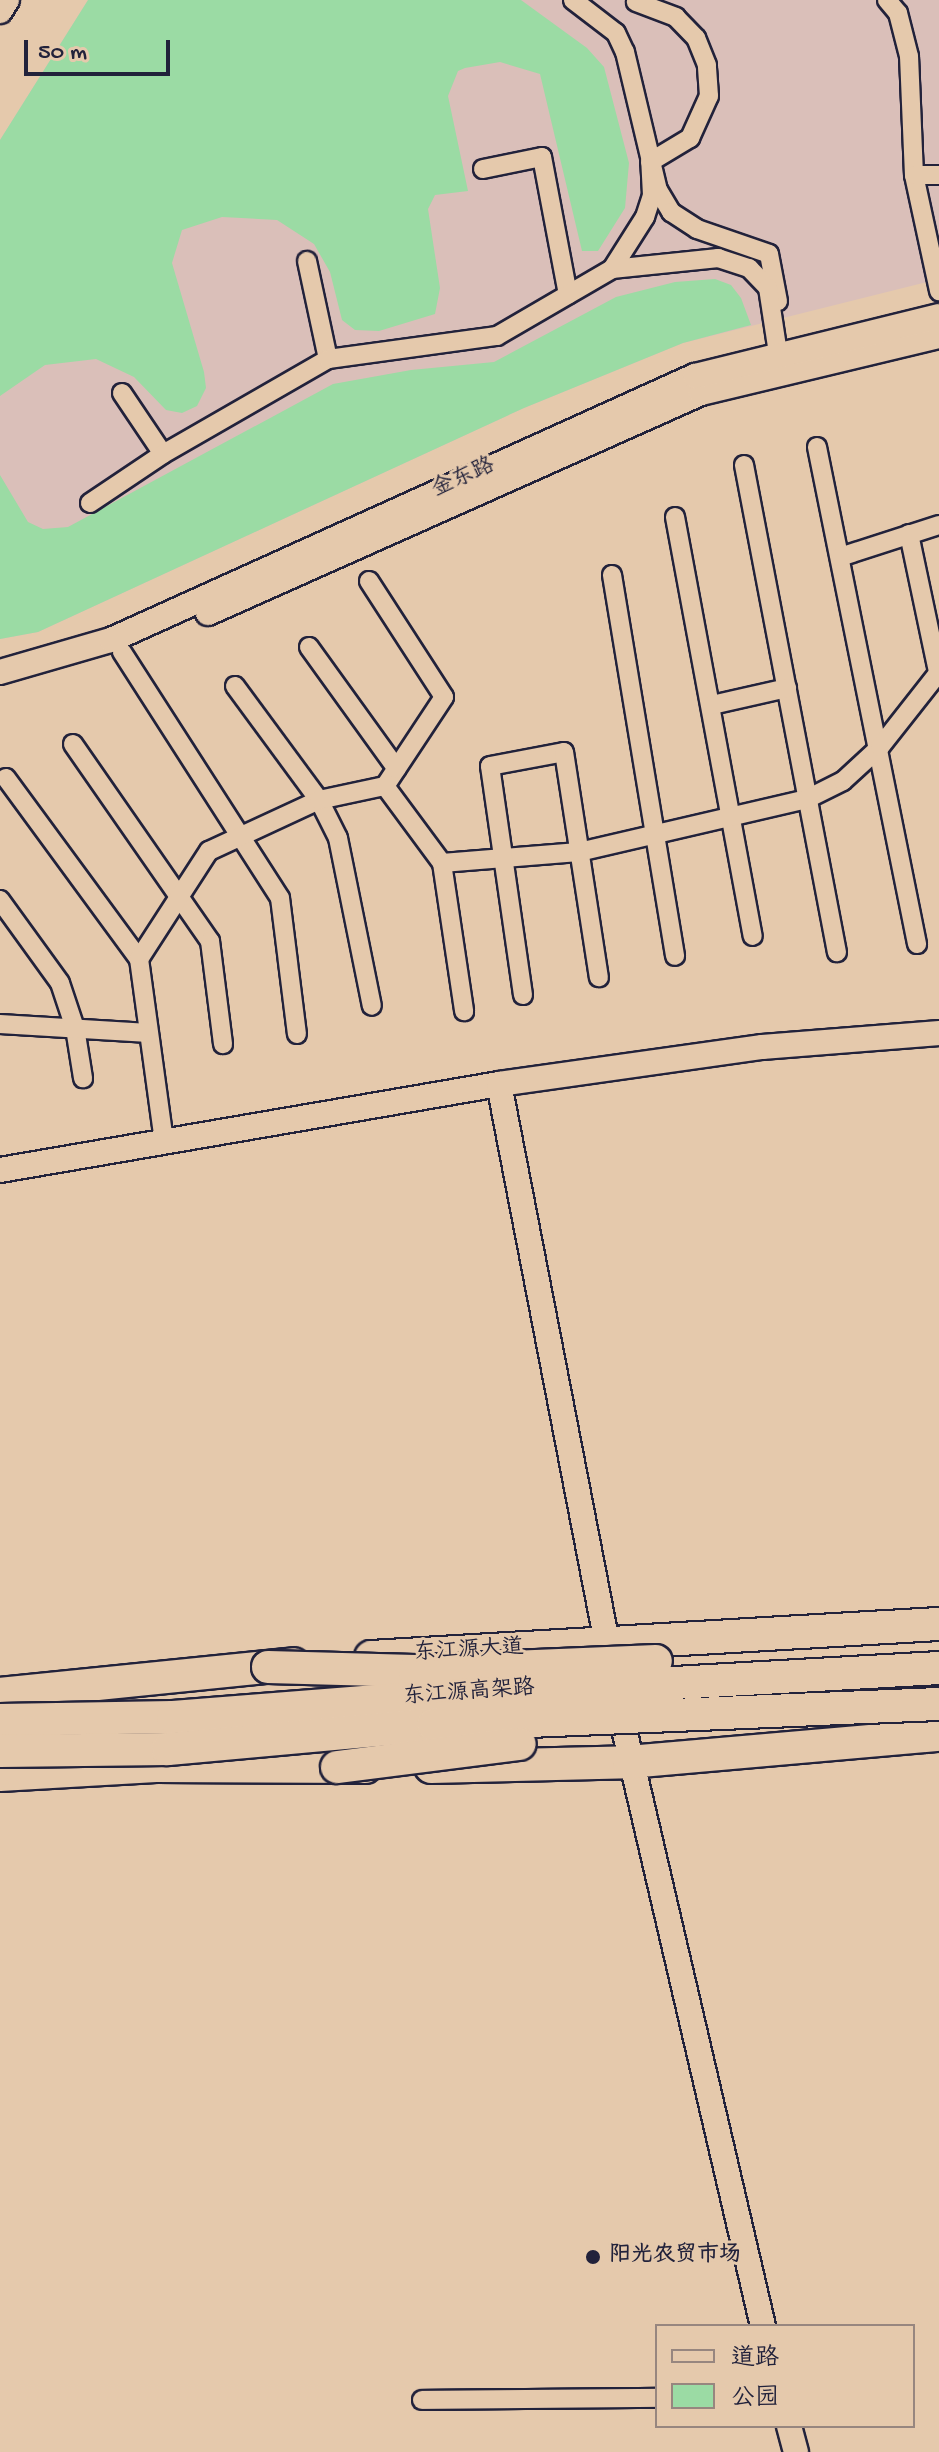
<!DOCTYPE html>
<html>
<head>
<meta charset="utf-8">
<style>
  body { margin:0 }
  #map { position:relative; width:939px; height:2452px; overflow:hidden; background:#e5c9ac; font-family:"Gochi Hand","LXGW WenKai TC",sans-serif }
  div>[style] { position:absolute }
  .built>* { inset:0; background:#dabfb9 }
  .green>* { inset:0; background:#9bdba4 }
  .roads { filter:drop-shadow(2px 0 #22223b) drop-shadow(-2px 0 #22223b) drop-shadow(0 2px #22223b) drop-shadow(0 -2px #22223b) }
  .street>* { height:18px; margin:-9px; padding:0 9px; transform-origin:9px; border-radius:9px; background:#e5c9ac }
  .secondary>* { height:24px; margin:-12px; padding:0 12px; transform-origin:12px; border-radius:12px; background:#e5c9ac }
  .highway>* { height:32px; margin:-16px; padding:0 16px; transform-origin:16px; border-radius:16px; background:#e5c9ac }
  .bridges { filter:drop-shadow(2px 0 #22223b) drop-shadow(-2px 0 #22223b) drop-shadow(0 2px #22223b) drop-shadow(0 -2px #22223b) }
  .highway-bridge>* { height:32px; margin:-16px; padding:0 16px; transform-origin:16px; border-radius:16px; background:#e5c9ac }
  .dots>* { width:22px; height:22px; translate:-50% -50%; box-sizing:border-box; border:4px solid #e5c9ac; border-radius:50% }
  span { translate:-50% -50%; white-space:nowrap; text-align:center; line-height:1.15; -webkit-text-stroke:6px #e5c9ac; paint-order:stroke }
  .street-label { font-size:22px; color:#22223b }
  .poi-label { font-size:22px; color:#22223b; font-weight:700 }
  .left { translate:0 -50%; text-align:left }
  .legend { position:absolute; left:655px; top:2324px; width:260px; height:104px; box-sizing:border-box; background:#e5c9ac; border:2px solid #97867f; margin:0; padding:10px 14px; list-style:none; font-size:24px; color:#22223b }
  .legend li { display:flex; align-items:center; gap:16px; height:40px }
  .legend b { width:40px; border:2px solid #97867f }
  .scale { position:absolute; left:24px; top:40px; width:146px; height:36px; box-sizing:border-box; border:4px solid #22223b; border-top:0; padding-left:10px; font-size:24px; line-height:28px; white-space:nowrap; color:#22223b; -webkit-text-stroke:6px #e5c9ac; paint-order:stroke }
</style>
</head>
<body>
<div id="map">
  <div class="built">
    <div style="clip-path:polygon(88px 0,939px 0,939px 279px,683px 343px,524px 408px,38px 632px,0 639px,0 140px)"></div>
  </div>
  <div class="green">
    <div style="clip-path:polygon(88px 0,521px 0,587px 48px,604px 67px,629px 163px,625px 208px,598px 251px,582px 251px,540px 74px,500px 62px,465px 68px,458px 71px,448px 96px,468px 191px,435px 195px,428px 209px,440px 288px,435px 314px,379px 331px,355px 330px,342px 320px,330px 272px,314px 244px,277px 220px,222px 217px,182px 230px,172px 263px,204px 372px,206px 388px,197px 406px,182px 413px,166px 410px,134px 377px,96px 359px,45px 365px,0 396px,0 140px)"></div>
    <div style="clip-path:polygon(715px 279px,731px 285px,741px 298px,751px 325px,683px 343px,524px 408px,38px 632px,0 639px,0 475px,28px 522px,43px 529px,68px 527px,333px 384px,411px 370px,494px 362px,616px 297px,675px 282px)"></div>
  </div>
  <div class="roads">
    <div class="street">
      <div style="left:573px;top:0;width:54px;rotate:37.5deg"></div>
      <div style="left:616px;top:33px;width:21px;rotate:65deg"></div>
      <div style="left:625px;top:52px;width:142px;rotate:76.6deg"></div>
      <div style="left:658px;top:190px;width:26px;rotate:59deg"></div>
      <div style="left:671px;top:212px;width:31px;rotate:33deg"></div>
      <div style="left:697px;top:229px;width:76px;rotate:19.1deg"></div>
      <div style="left:769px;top:254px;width:48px;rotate:79.2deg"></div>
      <div style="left:887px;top:0;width:17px;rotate:50deg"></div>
      <div style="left:898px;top:13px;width:44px;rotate:75.7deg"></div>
      <div style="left:909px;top:56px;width:119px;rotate:87.6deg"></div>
      <div style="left:914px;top:175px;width:119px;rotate:77.8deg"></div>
      <div style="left:483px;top:169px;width:60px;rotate:-11.5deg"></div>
      <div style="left:542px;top:157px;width:140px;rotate:79.3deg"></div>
      <div style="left:914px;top:175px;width:25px"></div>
      <div style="left:307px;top:261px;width:100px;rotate:77.9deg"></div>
      <div style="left:612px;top:269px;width:62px;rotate:-57.6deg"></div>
      <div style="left:645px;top:217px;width:23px;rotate:-72deg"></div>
      <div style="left:652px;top:195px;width:33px;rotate:-93deg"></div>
      <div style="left:650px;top:162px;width:47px;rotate:-31deg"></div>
      <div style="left:690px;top:138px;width:46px;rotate:-65.7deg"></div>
      <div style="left:709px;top:96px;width:31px;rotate:-94deg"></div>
      <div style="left:707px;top:65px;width:29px;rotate:-112deg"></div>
      <div style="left:696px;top:38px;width:29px;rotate:-134deg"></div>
      <div style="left:676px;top:17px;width:43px;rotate:-159.4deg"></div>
      <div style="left:122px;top:393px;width:73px;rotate:56.1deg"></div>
      <div style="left:817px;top:447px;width:507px;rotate:78.62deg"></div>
      <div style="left:744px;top:465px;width:496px;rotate:79.2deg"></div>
      <div style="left:90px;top:503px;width:88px;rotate:-33.9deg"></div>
      <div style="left:163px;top:454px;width:190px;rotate:-29.9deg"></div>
      <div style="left:328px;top:359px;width:171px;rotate:-7.8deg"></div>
      <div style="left:497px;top:336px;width:133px;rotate:-30.2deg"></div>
      <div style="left:612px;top:269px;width:107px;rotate:-5.9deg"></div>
      <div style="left:718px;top:258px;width:33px;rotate:18deg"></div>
      <div style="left:749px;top:268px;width:28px;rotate:46deg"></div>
      <div style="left:768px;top:288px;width:66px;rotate:81.3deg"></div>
      <div style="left:675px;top:517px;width:426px;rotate:79.5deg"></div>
      <div style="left:909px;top:534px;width:145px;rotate:78.1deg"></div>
      <div style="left:840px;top:557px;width:104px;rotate:-17.9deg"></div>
      <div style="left:612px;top:575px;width:386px;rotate:80.6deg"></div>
      <div style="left:369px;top:581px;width:138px;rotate:57.1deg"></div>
      <div style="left:444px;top:697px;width:107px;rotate:123.5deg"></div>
      <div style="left:309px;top:647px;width:150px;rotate:54.2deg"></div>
      <div style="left:122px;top:652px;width:292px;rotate:57.3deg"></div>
      <div style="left:280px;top:898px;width:137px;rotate:82.9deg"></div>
      <div style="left:235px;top:686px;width:142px;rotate:53.6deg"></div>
      <div style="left:319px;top:800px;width:42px;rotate:63.4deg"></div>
      <div style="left:338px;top:838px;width:171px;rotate:78.6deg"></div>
      <div style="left:712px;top:705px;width:77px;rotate:-12.8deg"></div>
      <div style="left:73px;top:744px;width:240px;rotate:55.2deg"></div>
      <div style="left:210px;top:941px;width:104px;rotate:82.8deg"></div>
      <div style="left:6px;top:778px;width:225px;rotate:53.7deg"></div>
      <div style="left:139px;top:959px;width:185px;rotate:82.2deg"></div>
      <div style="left:442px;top:863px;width:137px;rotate:-4.6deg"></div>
      <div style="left:579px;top:852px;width:234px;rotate:-13.1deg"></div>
      <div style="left:807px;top:799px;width:40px;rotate:-26.6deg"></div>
      <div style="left:843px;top:781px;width:50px;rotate:-42.6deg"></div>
      <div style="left:880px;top:747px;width:95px;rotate:-51.8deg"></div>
      <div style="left:0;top:900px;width:102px;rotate:54.1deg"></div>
      <div style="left:60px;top:983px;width:47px;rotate:71.6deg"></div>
      <div style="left:75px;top:1028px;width:51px;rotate:80.9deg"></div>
      <div style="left:139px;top:959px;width:129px;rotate:-57.1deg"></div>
      <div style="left:209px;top:851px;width:121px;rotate:-24.9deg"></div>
      <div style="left:319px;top:800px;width:67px;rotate:-12deg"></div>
      <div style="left:385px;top:786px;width:96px;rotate:53.5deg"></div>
      <div style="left:442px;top:863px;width:150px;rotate:81.5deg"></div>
      <div style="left:523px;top:995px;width:231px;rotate:-98.2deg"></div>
      <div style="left:490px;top:766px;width:75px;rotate:-10.7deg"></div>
      <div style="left:564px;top:752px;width:228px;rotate:81.2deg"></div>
      <div style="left:0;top:1024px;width:149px;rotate:3.5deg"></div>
      <div style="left:422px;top:2400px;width:235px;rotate:-0.5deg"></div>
    </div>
    <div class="secondary">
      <div style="left:0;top:11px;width:13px;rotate:-58deg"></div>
      <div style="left:208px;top:613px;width:540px;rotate:-24.05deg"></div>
      <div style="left:701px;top:393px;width:245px;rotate:-13.5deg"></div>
      <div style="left:0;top:672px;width:116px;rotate:-16.1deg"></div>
      <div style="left:111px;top:640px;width:641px;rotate:-24.33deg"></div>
      <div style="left:695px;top:376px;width:251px;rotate:-13.8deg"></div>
      <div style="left:499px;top:1084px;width:586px;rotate:79.07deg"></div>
      <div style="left:0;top:1170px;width:506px;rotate:-9.78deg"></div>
      <div style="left:499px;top:1084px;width:266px;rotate:-8deg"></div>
      <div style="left:762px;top:1047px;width:178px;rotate:-4.5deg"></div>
      <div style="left:618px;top:1703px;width:640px;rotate:76.9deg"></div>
      <div style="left:789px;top:2426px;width:27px;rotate:75deg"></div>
    </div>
    <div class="highway">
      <div style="left:371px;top:1657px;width:569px;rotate:-3.33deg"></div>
      <div style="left:0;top:1694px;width:295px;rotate:-5.8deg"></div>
      <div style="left:431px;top:1767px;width:198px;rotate:-1.4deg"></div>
      <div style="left:629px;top:1762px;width:311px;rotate:-5deg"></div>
      <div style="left:0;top:1775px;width:156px;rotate:-3.3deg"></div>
      <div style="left:156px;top:1766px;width:209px;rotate:0.3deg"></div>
    </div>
  </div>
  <div class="bridges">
    <div class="highway-bridge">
      <div style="left:268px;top:1667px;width:147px;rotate:1.6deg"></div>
      <div style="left:415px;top:1671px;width:241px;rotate:-2.4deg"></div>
      <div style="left:0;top:1720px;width:173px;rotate:-1deg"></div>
      <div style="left:173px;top:1717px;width:255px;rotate:-4.5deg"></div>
      <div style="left:427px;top:1697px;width:513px;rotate:-3.24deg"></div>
      <div style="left:0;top:1751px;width:168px;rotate:-0.7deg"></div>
      <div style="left:168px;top:1749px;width:266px;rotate:-5.2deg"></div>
      <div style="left:433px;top:1725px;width:506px;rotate:-2.38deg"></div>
      <div style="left:337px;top:1767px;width:184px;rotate:-7.2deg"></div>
    </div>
  </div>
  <div class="dots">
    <div style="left:593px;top:2257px;background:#22223b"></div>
  </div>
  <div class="street-label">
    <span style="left:464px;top:479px;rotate:-24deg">金东路</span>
    <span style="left:469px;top:1652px;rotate:-3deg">东江源大道</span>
    <span style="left:469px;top:1694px;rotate:-4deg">东江源高架路</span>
  </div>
  <div class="poi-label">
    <span class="left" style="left:609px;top:2257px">阳光农贸市场</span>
  </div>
  <ul class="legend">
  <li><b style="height:10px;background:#e5c9ac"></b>道路</li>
  <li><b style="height:22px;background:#9bdba4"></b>公园</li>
  </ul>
  <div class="scale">50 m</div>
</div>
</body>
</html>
